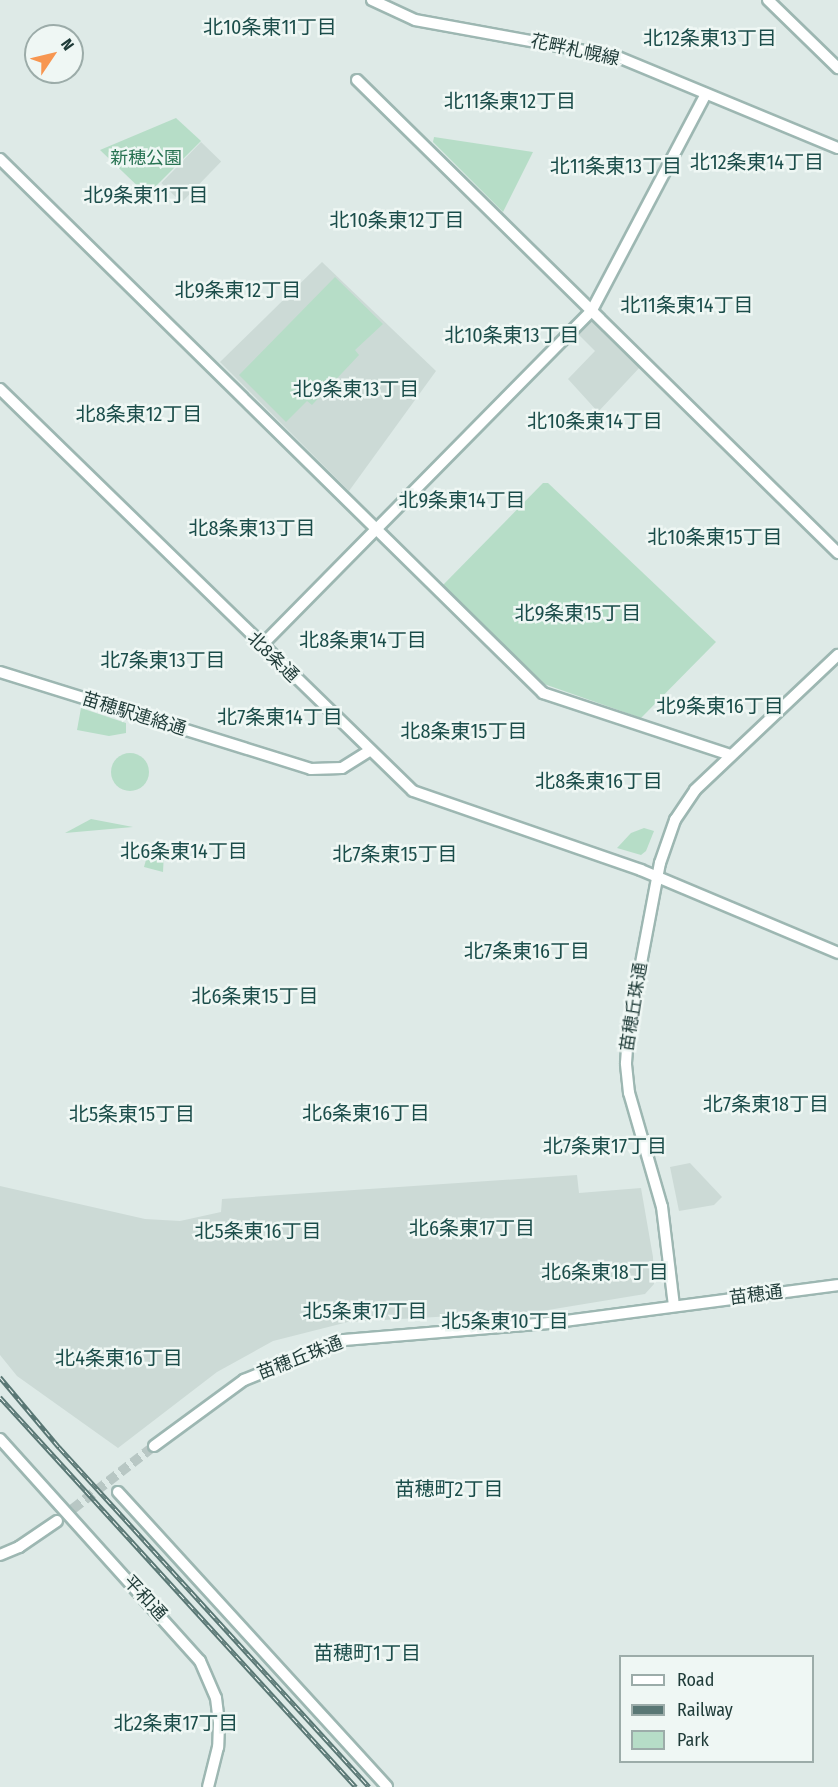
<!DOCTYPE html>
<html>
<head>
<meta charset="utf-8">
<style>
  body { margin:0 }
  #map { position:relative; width:838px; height:1787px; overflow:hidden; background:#deeae7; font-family:"Fira Sans Condensed","Noto Sans JP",sans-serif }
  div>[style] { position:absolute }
  .built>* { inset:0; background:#ccdad6; transform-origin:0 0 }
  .green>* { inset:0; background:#b6ddc7 }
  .round { border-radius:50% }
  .secondary-tunnel>* { height:10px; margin-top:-5px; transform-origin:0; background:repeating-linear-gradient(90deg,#b8c7c4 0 10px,transparent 0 15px) }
  .roads { filter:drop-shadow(2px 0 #9db7b2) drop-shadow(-2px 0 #9db7b2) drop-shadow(0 2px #9db7b2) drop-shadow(0 -2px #9db7b2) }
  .secondary>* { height:10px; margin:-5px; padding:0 5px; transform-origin:5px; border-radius:5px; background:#fff }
  .rail>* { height:4.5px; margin-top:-2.25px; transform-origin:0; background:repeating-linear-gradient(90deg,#eff7f4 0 7px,#597774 0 14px); box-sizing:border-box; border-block:2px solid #597774 }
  span { translate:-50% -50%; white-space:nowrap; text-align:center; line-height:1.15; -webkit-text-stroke:5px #eff7f4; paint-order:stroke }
  .street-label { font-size:18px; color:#1f3b38 }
  .park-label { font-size:18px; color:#287352 }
  .neighbourhood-label { font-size:20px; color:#1b4d4a }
  .legend { position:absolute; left:619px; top:1655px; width:195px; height:108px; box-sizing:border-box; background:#eff7f4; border:2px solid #9caca9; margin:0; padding:8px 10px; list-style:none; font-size:18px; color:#1f3b38 }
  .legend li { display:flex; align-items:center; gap:12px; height:30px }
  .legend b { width:30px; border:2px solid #9caca9 }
  .north { position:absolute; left:24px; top:24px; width:60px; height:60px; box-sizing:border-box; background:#eff7f4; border:2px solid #9caca9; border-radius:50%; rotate:55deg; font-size:16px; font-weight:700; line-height:24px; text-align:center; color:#1f3b38 }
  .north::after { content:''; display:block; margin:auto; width:21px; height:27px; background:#f79650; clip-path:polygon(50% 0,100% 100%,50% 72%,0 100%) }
</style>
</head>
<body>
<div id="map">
  <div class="built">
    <div style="left:201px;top:142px;width:28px;height:57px;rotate:44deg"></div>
    <div style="clip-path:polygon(322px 262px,436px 371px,349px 491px,220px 362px)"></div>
    <div style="clip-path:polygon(593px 318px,641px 366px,598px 412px,568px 379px,595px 351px,578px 334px)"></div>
    <div style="clip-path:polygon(690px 1163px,722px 1197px,714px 1205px,679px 1211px,670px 1167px)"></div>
    <div style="clip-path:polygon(577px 1175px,579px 1193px,641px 1188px,653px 1257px,654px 1284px,645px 1294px,542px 1311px,348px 1322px,273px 1341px,217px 1372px,118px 1448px,17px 1376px,0 1355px,0 1186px,145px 1219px,180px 1221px,221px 1212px,222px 1199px)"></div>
  </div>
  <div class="green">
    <div style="clip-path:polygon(176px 118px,201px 141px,147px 195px,100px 150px)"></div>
    <div style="clip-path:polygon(434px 137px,533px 152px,503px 212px,433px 142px)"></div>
    <div style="clip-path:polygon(335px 277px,383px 324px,355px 350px,359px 355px,312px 405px,307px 401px,286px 422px,239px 375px)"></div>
    <div style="clip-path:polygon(543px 483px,548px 483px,716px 642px,641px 718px,544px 684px,443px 585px)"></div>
    <div style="clip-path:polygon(81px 708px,126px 723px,126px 733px,109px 736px,77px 730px)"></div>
    <div class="round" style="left:111px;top:753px;width:38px;height:38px"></div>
    <div style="clip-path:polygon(91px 819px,133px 827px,65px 833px)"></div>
    <div style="clip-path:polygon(644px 828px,654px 831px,646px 851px,641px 855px,617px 848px,631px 833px)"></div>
    <div style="clip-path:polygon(149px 849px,164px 852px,163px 872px,144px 867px)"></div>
  </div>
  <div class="secondary-tunnel">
    <div style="left:61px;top:1518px;width:118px;rotate:-37.7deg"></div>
  </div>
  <div class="roads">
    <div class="secondary">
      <div style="left:372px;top:0;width:47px;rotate:24.9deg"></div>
      <div style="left:415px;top:20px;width:206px;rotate:10.3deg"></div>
      <div style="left:618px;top:57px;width:238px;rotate:22.5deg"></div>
      <div style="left:768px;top:0;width:98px;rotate:44.2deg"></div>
      <div style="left:357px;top:80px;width:675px;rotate:44.52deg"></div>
      <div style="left:0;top:159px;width:762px;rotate:44.52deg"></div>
      <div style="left:543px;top:693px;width:198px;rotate:18.3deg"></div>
      <div style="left:0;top:389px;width:576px;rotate:44.23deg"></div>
      <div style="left:413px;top:791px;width:241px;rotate:19.1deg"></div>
      <div style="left:641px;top:870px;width:214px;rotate:22.8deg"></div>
      <div style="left:261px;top:646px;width:472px;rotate:-45.4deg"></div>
      <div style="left:592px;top:310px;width:244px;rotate:-62.2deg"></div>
      <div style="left:0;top:672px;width:326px;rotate:17.3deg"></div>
      <div style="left:311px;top:769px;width:31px;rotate:-2deg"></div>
      <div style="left:342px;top:768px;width:32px;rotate:-32deg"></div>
      <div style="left:674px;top:1306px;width:100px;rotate:-96.9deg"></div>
      <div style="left:662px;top:1207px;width:119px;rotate:-106.1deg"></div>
      <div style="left:629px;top:1093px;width:30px;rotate:-96deg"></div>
      <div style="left:626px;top:1063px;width:31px;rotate:-86deg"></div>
      <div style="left:628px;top:1032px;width:172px;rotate:-79.3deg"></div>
      <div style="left:660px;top:863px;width:46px;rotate:-70.8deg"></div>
      <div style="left:675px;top:820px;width:36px;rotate:-56deg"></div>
      <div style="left:695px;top:790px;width:197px;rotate:-43.4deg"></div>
      <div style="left:0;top:1439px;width:299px;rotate:48deg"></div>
      <div style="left:200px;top:1661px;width:40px;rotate:66.6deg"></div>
      <div style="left:216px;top:1698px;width:26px;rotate:83deg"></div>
      <div style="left:219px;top:1724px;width:23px;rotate:92deg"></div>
      <div style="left:218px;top:1747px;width:41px;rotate:104deg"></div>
      <div style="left:154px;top:1446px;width:112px;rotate:-36.3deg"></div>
      <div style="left:244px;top:1380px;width:107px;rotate:-22deg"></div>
      <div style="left:343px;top:1340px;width:208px;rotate:-4.7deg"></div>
      <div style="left:550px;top:1323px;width:290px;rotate:-7.5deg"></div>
      <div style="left:118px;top:1492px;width:399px;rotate:47.6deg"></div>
      <div style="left:0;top:1555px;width:21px;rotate:-23deg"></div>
      <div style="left:19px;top:1547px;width:46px;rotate:-34.4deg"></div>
    </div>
  </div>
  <div class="rail">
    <div style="left:0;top:1377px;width:92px;rotate:49.9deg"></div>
    <div style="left:59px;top:1447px;width:460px;rotate:47.6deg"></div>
    <div style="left:0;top:1397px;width:528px;rotate:47.61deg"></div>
  </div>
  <div class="street-label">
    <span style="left:575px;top:50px;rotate:12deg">花畔札幌線</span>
    <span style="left:273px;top:657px;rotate:44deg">北8条通</span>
    <span style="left:134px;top:714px;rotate:17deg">苗穂駅連絡通</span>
    <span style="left:634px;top:1007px;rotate:-81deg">苗穂丘珠通</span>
    <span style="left:756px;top:1295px;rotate:-7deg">苗穂通</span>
    <span style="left:300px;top:1358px;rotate:-21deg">苗穂丘珠通</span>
    <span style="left:145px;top:1598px;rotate:47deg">平和通</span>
  </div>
  <div class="park-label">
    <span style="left:146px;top:158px">新穂公園</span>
  </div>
  <div class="neighbourhood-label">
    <span style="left:270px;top:27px">北10条東11丁目</span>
    <span style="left:710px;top:38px">北12条東13丁目</span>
    <span style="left:510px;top:101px">北11条東12丁目</span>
    <span style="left:757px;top:162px">北12条東14丁目</span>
    <span style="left:616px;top:166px">北11条東13丁目</span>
    <span style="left:146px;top:195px">北9条東11丁目</span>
    <span style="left:397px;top:220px">北10条東12丁目</span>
    <span style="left:238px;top:290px">北9条東12丁目</span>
    <span style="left:687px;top:305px">北11条東14丁目</span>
    <span style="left:512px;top:335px">北10条東13丁目</span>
    <span style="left:356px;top:389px">北9条東13丁目</span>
    <span style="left:139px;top:414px">北8条東12丁目</span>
    <span style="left:595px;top:421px">北10条東14丁目</span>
    <span style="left:462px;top:500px">北9条東14丁目</span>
    <span style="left:252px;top:528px">北8条東13丁目</span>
    <span style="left:715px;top:537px">北10条東15丁目</span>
    <span style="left:578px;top:613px">北9条東15丁目</span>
    <span style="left:363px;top:640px">北8条東14丁目</span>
    <span style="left:163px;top:660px">北7条東13丁目</span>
    <span style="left:720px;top:706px">北9条東16丁目</span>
    <span style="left:280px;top:717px">北7条東14丁目</span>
    <span style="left:464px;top:731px">北8条東15丁目</span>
    <span style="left:599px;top:781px">北8条東16丁目</span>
    <span style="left:184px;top:851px">北6条東14丁目</span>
    <span style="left:395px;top:854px">北7条東15丁目</span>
    <span style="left:527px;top:951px">北7条東16丁目</span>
    <span style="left:255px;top:996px">北6条東15丁目</span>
    <span style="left:766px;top:1104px">北7条東18丁目</span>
    <span style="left:366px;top:1113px">北6条東16丁目</span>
    <span style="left:132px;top:1114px">北5条東15丁目</span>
    <span style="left:605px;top:1146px">北7条東17丁目</span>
    <span style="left:472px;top:1228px">北6条東17丁目</span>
    <span style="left:258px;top:1231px">北5条東16丁目</span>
    <span style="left:605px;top:1272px">北6条東18丁目</span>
    <span style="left:365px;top:1311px">北5条東17丁目</span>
    <span style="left:505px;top:1321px">北5条東10丁目</span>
    <span style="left:119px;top:1358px">北4条東16丁目</span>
    <span style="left:449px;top:1489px">苗穂町2丁目</span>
    <span style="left:367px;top:1653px">苗穂町1丁目</span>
    <span style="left:176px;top:1723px">北2条東17丁目</span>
  </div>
  <ul class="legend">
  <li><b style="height:8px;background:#fff"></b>Road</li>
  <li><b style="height:8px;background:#597774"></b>Railway</li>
  <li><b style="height:16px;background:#b6ddc7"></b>Park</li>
  </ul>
  <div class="north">N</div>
</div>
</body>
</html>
